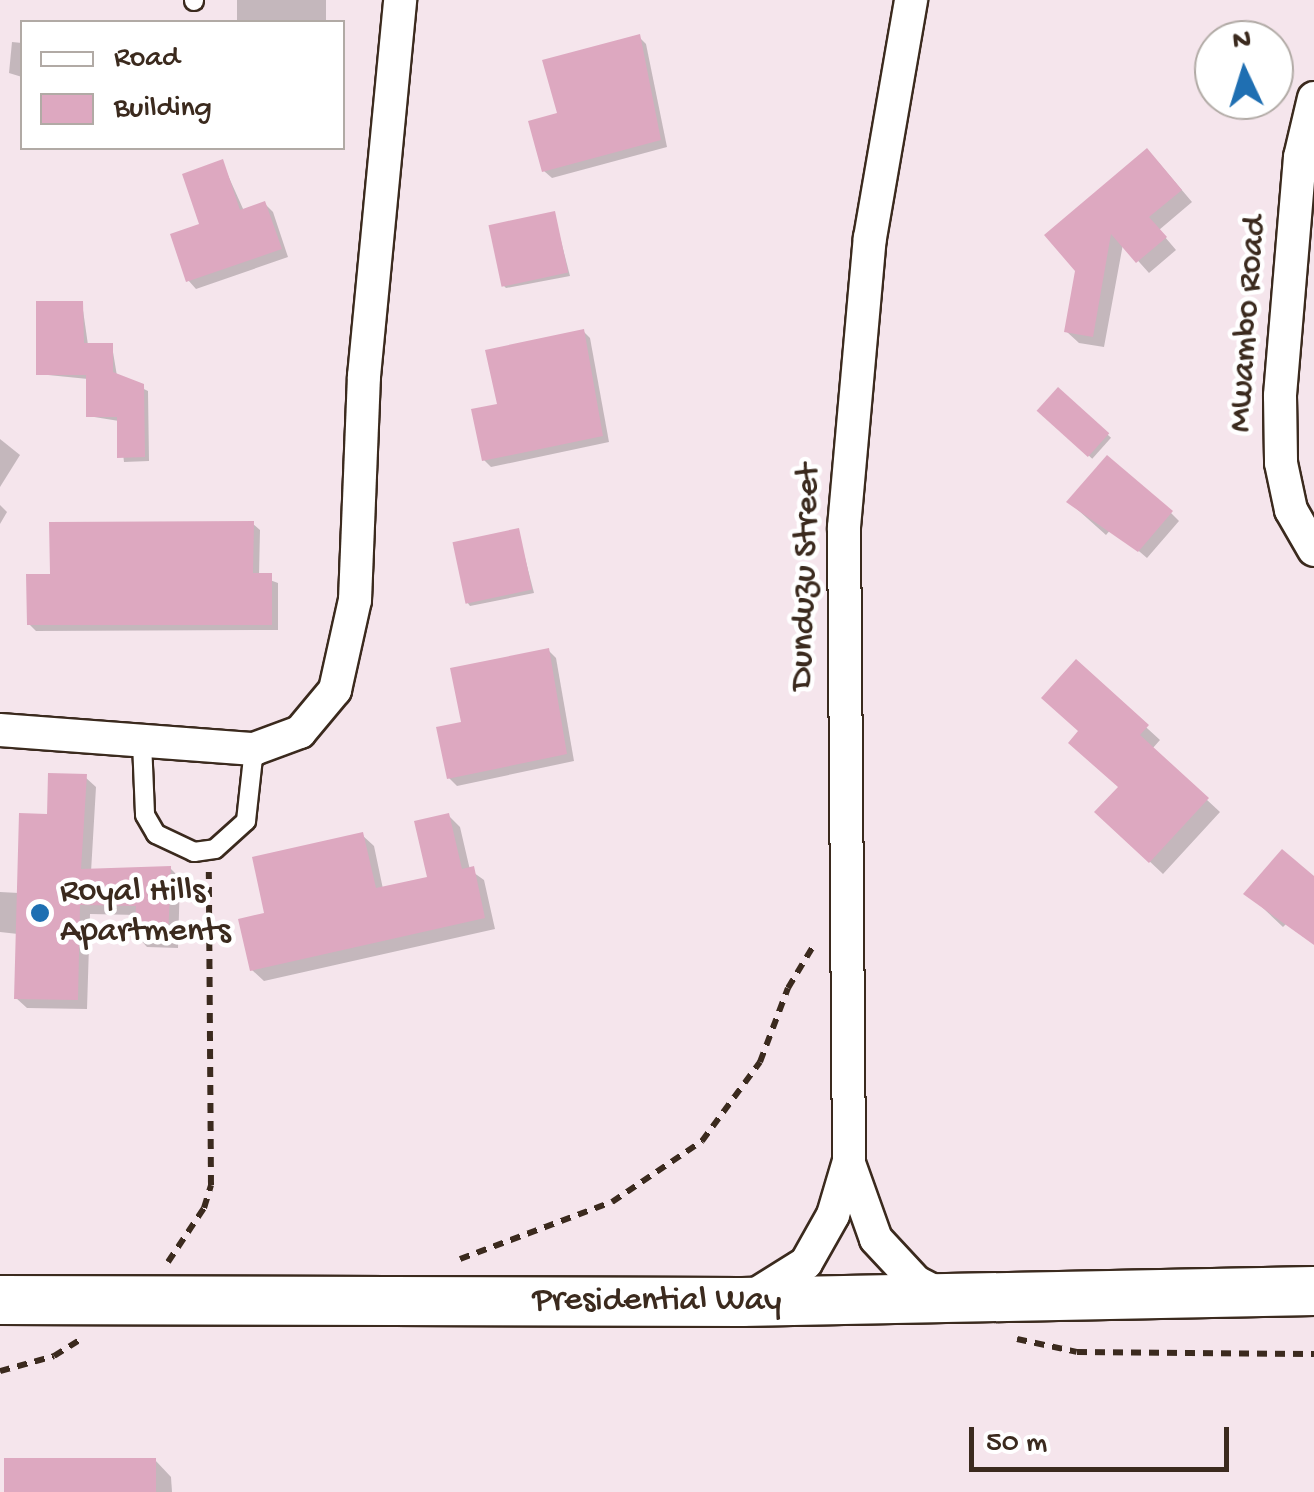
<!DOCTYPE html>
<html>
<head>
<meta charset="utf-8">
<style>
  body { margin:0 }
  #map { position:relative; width:1314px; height:1492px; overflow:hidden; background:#f5e5ec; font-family:"Gochi Hand",sans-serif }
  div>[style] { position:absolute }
  .shadow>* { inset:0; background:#0003; transform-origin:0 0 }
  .building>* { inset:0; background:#dda8c0; transform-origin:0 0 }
  .path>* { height:6px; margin-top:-3px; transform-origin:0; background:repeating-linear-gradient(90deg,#3b2a1e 0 10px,transparent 0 18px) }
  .roads { filter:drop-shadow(2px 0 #3b2a1e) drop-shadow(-2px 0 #3b2a1e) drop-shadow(0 2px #3b2a1e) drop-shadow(0 -2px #3b2a1e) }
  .service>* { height:18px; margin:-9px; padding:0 9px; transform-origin:9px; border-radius:9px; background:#fff }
  .minor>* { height:32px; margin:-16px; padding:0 16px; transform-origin:16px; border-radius:16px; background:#fff }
  .secondary>* { height:48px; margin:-24px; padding:0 24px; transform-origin:24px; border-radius:24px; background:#fff }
  .dots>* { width:28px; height:28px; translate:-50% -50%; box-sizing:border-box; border:5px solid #fff; border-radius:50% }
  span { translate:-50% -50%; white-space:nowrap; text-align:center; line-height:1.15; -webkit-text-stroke:9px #fff; paint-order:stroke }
  .street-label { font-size:35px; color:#3b2a1e }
  .poi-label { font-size:35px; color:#3b2a1e }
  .left { translate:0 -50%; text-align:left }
  .legend { position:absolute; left:20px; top:20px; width:325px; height:130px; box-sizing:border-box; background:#fff; border:2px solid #b1aaa5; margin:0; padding:12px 18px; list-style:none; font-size:30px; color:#3b2a1e }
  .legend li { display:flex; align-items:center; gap:20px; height:50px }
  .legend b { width:50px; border:2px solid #b1aaa5 }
  .north { position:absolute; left:1194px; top:20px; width:100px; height:100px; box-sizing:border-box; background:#fff; border:2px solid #b1aaa5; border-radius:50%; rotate:356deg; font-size:28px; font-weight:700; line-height:40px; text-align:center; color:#3b2a1e }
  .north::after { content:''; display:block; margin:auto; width:35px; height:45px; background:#1f6fb2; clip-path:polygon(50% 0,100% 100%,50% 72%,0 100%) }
  .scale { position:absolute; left:969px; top:1427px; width:260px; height:45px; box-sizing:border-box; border:5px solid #3b2a1e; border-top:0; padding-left:12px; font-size:30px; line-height:35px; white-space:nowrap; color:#3b2a1e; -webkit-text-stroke:8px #fff; paint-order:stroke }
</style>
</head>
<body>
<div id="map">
  <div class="shadow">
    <div style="left:237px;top:0;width:89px;height:22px"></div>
    <div style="clip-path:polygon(639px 37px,646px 44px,667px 147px,552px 178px,544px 171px,560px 115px)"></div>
    <div style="clip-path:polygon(12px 42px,22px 43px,22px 77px,9px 73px)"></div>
    <div style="clip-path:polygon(222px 162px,244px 211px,265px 204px,273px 212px,288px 257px,196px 289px,188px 280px)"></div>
    <div style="clip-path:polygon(1159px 163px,1192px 202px,1159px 230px,1176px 250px,1149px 273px,1123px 244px,1104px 347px,1079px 343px,1067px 332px,1078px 270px)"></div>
    <div style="clip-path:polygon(554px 214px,570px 276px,506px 288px,503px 285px)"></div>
    <div style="clip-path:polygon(82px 303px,88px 345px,112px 346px,117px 376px,148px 391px,149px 461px,124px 462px,119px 421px,88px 416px,88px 379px,38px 374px)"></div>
    <div style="clip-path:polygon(583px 331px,590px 338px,609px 442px,491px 467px,484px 460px,500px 406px)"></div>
    <div style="left:1059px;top:391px;width:70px;height:28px;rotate:42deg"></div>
    <div style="clip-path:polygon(0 439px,20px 455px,0 487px)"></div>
    <div style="clip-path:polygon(1069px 502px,1171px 513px,1179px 521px,1147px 558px,1112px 528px,1106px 535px)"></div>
    <div style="clip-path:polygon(0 505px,7px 512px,0 524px)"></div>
    <div style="clip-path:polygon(253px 524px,260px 530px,259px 576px,278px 583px,278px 630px,36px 631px,29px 624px)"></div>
    <div style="clip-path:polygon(518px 531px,534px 593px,470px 606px,467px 602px)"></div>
    <div style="clip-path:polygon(548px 650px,556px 658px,574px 761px,457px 786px,449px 778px,464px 724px)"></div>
    <div style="clip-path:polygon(1076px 663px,1160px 740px,1152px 749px,1220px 812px,1163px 874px,1110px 824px,1120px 788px,1081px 732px)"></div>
    <div style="clip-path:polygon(85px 777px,96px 787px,91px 872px,170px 868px,180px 878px,178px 948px,147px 947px,137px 936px,138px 915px,90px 914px,87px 1009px,27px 1008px,16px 998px,18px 934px,0 932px,0 892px,19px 893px,50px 817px)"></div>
    <div style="clip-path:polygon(448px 815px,460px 827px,470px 870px,484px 880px,495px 929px,264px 981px,252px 970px,267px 915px,362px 835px,374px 846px,383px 889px,430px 879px)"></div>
    <div style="clip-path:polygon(1314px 880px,1314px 943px,1289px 921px,1283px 927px,1247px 893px)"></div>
    <div style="clip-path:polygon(155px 1460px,171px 1477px,172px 1492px,7px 1492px)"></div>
  </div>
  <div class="building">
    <div style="clip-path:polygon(640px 34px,661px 140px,542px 172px,528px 121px,557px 113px,542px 60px)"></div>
    <div style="clip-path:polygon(1147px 148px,1182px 190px,1149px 217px,1167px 237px,1136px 263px,1111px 234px,1093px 337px,1064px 332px,1075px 271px,1044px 235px)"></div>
    <div style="clip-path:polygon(223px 159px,240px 210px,265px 201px,282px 249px,186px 282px,170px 234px,199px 224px,182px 174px)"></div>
    <div style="left:555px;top:211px;width:63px;height:68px;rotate:78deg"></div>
    <div style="clip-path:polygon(36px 301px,83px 301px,84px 343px,113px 343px,113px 372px,144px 384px,145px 457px,117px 458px,117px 417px,86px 417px,86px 375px,36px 375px)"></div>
    <div style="clip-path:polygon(584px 329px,603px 436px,482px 461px,471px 409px,497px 404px,485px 350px)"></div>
    <div style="left:1058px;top:387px;width:69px;height:32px;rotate:42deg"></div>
    <div style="clip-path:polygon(1107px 455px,1173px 511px,1138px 552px,1066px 502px)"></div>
    <div style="clip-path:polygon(254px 521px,253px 573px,272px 573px,272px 625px,27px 625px,26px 574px,50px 574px,49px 522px)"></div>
    <div style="left:519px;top:528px;width:63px;height:68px;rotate:78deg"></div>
    <div style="clip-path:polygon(549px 648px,567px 754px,447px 779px,436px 727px,461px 722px,450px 668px)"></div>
    <div style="clip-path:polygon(1076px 659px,1149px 725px,1140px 735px,1209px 798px,1149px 863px,1094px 812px,1118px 787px,1068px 743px,1078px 731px,1041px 698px)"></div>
    <div style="clip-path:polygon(48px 773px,87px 774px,81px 869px,171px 866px,168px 938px,134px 937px,136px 906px,80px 905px,78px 1000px,14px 999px,19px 813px,47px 814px)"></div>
    <div style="clip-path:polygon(449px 813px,462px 869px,474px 866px,485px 918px,250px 971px,238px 919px,264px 913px,252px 857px,363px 832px,376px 888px,427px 877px,414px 821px)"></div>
    <div style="clip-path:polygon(1282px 849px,1314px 876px,1314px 945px,1243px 894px)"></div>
    <div style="left:156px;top:1458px;width:34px;height:152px;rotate:90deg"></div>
  </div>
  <div class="path">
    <div style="left:460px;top:1259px;width:162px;rotate:-20.6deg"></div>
    <div style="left:612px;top:1202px;width:109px;rotate:-34.1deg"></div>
    <div style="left:702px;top:1141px;width:98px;rotate:-53.7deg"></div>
    <div style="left:760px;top:1062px;width:79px;rotate:-69.3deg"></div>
    <div style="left:788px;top:988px;width:52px;rotate:-59deg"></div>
    <div style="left:168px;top:1262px;width:65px;rotate:-56.3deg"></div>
    <div style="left:204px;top:1208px;width:24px;rotate:-73deg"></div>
    <div style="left:211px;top:1185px;width:313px;rotate:-90.4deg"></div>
    <div style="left:1017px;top:1339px;width:61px;rotate:12.2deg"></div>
    <div style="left:1077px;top:1352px;width:237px;rotate:0.5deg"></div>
    <div style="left:0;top:1371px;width:56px;rotate:-15.5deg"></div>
    <div style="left:54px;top:1356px;width:32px;rotate:-32deg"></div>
  </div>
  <div class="roads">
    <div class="service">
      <div style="left:194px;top:1px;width:1px;rotate:-90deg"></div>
      <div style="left:142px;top:742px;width:73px;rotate:87.6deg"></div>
      <div style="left:145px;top:815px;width:22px;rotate:60deg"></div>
      <div style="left:156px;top:834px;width:42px;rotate:25.3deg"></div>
      <div style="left:194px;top:852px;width:21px;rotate:-8deg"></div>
      <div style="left:215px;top:849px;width:42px;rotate:-42.1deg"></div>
      <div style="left:246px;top:821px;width:72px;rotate:-83.7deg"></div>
    </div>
    <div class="minor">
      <div style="left:1314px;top:98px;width:61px;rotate:103.3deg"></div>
      <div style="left:1300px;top:157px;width:240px;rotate:94.8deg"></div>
      <div style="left:1280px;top:396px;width:67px;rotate:89.1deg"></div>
      <div style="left:1281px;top:463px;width:48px;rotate:78deg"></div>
      <div style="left:1291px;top:510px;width:46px;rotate:60.1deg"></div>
      <div style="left:0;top:730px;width:255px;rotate:4.3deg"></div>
      <div style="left:254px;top:749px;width:49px;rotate:-20.3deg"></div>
      <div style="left:300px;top:732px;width:55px;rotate:-50.2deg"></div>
      <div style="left:335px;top:690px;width:92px;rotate:-77.5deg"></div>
      <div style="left:355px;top:600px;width:224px;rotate:-87.7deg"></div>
      <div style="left:364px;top:376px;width:378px;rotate:-84.5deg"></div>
      <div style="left:850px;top:1166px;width:77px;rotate:70.4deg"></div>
      <div style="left:876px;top:1239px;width:59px;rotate:47.1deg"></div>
      <div style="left:916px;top:1282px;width:34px;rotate:27deg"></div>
      <div style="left:750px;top:1298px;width:66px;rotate:-32deg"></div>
      <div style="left:806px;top:1263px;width:55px;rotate:-60.6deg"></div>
      <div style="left:833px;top:1215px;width:56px;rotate:-73.5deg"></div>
      <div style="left:849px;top:1161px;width:634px;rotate:-90.45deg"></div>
      <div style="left:844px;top:527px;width:290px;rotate:-84.9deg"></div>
      <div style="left:870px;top:238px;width:242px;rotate:-80.2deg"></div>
    </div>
    <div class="secondary">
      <div style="left:0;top:1300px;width:742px;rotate:0.15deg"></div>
      <div style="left:742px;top:1302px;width:572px;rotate:-1.1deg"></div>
    </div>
  </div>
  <div class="dots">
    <div style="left:40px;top:913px;background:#1f6fb2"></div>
  </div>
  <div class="street-label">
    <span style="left:1249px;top:324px;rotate:-86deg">Mwambo Road</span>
    <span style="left:807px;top:577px;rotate:-88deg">Dunduzu Street</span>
    <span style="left:657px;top:1302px">Presidential Way</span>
  </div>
  <div class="poi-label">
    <span class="left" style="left:60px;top:913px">Royal Hills<br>Apartments</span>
  </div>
  <ul class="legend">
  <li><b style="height:12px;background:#fff"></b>Road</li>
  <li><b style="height:28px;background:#dda8c0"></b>Building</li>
  </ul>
  <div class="north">N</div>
  <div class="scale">50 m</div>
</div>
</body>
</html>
